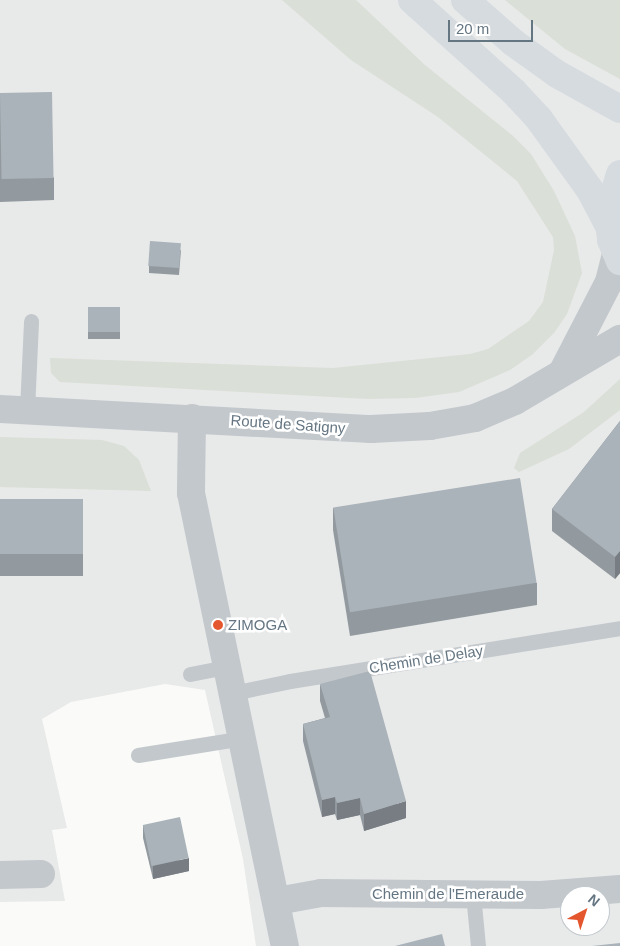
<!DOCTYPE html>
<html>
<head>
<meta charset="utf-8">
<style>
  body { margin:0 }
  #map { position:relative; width:620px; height:946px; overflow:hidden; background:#fafaf8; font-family:Helvetica,sans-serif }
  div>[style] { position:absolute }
  .built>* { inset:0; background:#e8e9e9 }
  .green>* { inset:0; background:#dadfd7 }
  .service>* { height:15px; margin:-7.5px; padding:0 7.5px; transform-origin:7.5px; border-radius:7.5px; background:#c3c8cc }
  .minor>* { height:28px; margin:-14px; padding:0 14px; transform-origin:14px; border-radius:14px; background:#c3c8cc }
  .tertiary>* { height:28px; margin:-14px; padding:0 14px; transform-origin:14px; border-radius:14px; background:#c3c8cc }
  .secondary>* { height:28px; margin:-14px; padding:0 14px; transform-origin:14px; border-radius:14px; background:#d6dbdf }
  .primary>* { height:28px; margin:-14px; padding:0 14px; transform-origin:14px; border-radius:14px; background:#d6dbdf }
  .wall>* { inset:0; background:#929a9f; transform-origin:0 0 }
  .shaded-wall>* { inset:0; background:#777d82 }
  .building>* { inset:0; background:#aab3b9; transform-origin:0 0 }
  .dots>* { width:14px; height:14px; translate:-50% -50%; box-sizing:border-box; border:2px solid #fff; border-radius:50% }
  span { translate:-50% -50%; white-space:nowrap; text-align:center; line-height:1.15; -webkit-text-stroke:5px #fff; paint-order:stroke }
  .street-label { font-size:15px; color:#657683 }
  .poi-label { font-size:15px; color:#657683 }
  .left { translate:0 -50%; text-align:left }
  .north { position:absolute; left:560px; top:886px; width:50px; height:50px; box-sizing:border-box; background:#fff; border:1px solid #c1c8cd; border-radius:50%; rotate:40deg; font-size:14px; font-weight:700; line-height:20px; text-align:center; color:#657683 }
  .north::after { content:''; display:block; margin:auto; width:18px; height:22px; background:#e4572e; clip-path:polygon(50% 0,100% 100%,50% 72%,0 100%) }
  .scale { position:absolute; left:448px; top:20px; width:85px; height:22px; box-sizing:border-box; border:2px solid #657683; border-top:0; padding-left:6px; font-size:15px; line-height:18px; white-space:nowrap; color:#657683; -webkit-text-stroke:4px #fff; paint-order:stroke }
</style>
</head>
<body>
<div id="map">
  <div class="built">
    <div style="clip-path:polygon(evenodd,0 0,620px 0,620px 946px,256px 946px,243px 859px,205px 690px,165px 684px,71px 702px,42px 719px,67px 828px,52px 830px,65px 901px,0 902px,0 0,570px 896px,600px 896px,600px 926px,570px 926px,570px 896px)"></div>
  </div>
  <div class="green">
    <div style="clip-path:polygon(282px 0,356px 0,425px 65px,513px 136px,531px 154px,554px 191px,575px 236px,582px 273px,567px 314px,554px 333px,533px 354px,510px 370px,459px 392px,415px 398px,368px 399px,60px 382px,51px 373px,50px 358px,333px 368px,470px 354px,488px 349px,529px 321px,543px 302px,554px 250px,553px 237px,517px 181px,438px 117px,351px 60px)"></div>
    <div style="clip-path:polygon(505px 0,620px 0,620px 79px,565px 49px)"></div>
    <div style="clip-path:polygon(620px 379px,620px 410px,569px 449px,519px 472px,514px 468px,520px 453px,584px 412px)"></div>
    <div style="clip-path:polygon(0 437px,102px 440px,124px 446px,139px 460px,151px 491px,0 487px)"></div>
  </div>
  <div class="service">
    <div style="left:27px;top:410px;width:89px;rotate:-87.4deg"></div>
    <div style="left:190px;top:674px;width:38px;rotate:-11deg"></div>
    <div style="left:233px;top:693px;width:58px;rotate:-11.9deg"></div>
    <div style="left:290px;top:681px;width:334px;rotate:-9.1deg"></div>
    <div style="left:138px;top:755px;width:106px;rotate:-9.2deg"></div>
    <div style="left:473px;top:894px;width:52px;rotate:84.5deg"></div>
  </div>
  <div class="minor">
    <div style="left:0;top:875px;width:41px;rotate:-1.4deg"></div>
    <div style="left:277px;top:901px;width:45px;rotate:-10.3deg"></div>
    <div style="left:321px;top:893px;width:220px;rotate:0.5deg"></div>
    <div style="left:541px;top:895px;width:79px;rotate:-4.3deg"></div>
  </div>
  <div class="tertiary">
    <div style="left:563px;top:371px;width:100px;rotate:-62.7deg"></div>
    <div style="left:609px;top:282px;width:30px;rotate:-76deg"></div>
    <div style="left:0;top:409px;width:372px;rotate:3.1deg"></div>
    <div style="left:371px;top:429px;width:59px;rotate:-2.9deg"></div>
    <div style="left:430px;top:426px;width:46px;rotate:-10.1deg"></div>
    <div style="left:475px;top:418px;width:43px;rotate:-23deg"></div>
    <div style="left:515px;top:401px;width:122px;rotate:-30.6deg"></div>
    <div style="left:192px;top:418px;width:75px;rotate:90.8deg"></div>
    <div style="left:191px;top:493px;width:463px;rotate:78.3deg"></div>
  </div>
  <div class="secondary">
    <div style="left:412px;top:0;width:137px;rotate:42deg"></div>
    <div style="left:514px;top:92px;width:37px;rotate:47deg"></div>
    <div style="left:539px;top:119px;width:87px;rotate:54.3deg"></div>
    <div style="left:590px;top:190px;width:41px;rotate:62.2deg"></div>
    <div style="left:465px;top:0;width:65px;rotate:41.3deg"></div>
    <div style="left:514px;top:43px;width:53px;rotate:35.8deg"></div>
    <div style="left:557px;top:74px;width:72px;rotate:29.1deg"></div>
  </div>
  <div class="primary">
    <div style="left:620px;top:174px;width:42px;rotate:106.7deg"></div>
    <div style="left:608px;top:214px;width:26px;rotate:83deg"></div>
    <div style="left:611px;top:240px;width:23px;rotate:67deg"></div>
  </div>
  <div class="wall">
    <div style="clip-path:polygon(0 93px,54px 178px,54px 200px,0 202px)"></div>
    <div style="clip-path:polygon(181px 250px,179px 275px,149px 273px,149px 266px)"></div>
    <div style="left:88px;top:307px;width:32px;height:32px"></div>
    <div style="clip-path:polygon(620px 421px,620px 573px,615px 579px,552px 531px,552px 509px)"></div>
    <div style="left:0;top:499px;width:83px;height:77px"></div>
    <div style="clip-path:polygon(333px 508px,537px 583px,537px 605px,350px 636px,333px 530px)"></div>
    <div style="clip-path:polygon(320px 684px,406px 818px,364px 831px,360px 815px,337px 820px,335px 814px,322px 817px,303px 741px,303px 724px,325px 718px,320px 701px)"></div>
    <div style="clip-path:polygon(143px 825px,189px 871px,153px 879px,143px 838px)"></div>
  </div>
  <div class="shaded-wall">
    <div style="clip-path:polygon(620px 551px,620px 573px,615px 579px,615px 557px)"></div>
    <div style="clip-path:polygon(335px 797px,335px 814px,322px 817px,322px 800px)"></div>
    <div style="clip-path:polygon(360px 798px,360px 815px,337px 820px,337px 803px)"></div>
    <div style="clip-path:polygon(406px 801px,406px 818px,364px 831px,364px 814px)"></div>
    <div style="clip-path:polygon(189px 858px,189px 871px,153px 879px,153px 866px)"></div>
  </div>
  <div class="building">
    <div style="left:52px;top:92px;width:86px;height:52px;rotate:89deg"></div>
    <div style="left:150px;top:241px;width:31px;height:25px;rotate:4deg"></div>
    <div style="left:88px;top:307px;width:32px;height:25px"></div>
    <div style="clip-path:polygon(620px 421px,620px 551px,615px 557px,552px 509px)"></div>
    <div style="left:520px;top:478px;width:106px;height:189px;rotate:81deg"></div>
    <div style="left:0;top:499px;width:83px;height:55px"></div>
    <div style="clip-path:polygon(370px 671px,406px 801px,364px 814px,360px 798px,337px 803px,335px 797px,322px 800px,303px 724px,330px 717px,320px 684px)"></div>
    <div style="left:180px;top:817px;width:42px;height:38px;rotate:78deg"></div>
    <div style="clip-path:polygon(442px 934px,445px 946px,395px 946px)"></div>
    <div style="clip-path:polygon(620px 943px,620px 946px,592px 946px)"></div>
  </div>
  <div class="dots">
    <div style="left:218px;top:625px;background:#e4572e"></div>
  </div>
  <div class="street-label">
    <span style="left:288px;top:424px;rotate:4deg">Route de Satigny</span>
    <span style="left:426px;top:659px;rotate:-9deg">Chemin de Delay</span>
    <span style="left:448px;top:894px">Chemin de l'Emeraude</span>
  </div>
  <div class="poi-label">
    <span class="left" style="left:228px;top:625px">ZIMOGA</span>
  </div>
  <div class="north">N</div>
  <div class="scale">20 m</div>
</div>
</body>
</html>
